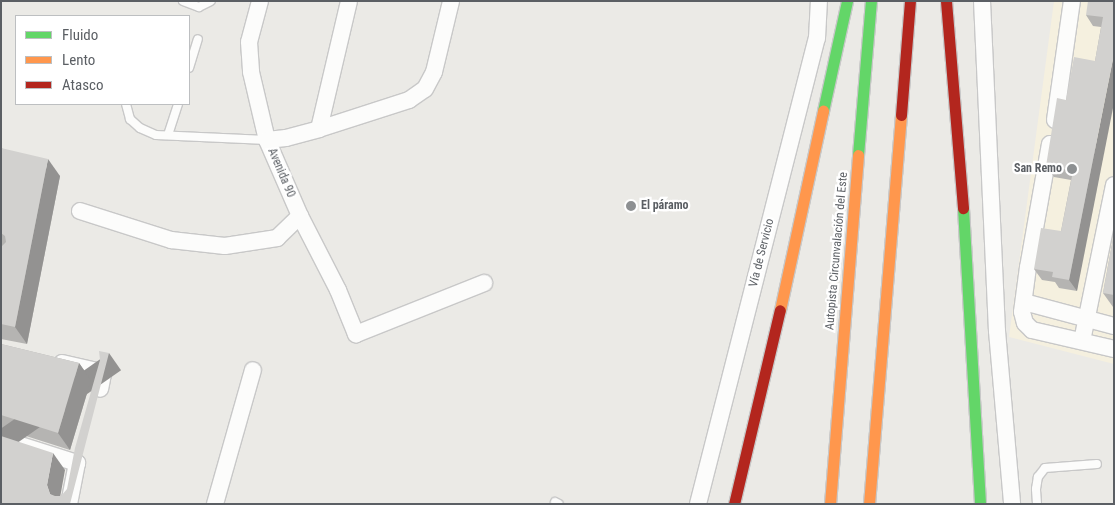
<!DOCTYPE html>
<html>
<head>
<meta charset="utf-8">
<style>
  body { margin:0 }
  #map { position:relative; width:1115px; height:505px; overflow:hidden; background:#ebeae6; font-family:"Roboto Condensed",sans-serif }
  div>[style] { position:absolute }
  .commercial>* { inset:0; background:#f5f0df }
  .roads { filter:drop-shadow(1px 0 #c8c8c8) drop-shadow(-1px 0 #c8c8c8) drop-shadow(0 1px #c8c8c8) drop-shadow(0 -1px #c8c8c8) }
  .lane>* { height:8px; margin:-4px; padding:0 4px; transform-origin:4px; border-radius:4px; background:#fcfcfb }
  .street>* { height:16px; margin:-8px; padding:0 8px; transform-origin:8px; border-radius:8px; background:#fcfcfb }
  .fast>* { height:11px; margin:-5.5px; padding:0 5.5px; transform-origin:5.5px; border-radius:5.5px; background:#63d668 }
  .slow>* { height:11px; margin:-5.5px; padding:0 5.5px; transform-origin:5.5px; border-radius:5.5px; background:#ff974d }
  .jam>* { height:11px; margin:-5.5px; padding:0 5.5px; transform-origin:5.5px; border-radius:5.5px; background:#b3261e }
  .wall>* { inset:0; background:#b5b4b2 }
  .shaded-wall>* { inset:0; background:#939291; transform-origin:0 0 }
  .building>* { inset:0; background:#d2d1cf }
  .dots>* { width:14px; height:14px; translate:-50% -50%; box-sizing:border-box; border:2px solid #fff; border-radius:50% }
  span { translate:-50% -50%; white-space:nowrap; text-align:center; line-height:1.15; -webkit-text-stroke:4.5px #fff; paint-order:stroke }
  .poi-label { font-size:12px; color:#5b5f64; font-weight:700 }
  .right { translate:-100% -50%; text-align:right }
  .left { translate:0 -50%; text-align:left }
  .street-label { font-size:12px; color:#5b5f64 }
  .frame { position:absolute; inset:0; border:2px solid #5b5f64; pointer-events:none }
  .legend { position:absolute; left:15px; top:15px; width:175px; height:90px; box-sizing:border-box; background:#fff; border:1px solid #bdbfc1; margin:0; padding:6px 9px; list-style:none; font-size:15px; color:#5b5f64 }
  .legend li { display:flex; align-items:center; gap:10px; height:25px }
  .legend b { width:25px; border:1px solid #bdbfc1 }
</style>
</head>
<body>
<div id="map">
  <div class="commercial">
    <div style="clip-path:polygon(1054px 1px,1114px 1px,1114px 364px,1009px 337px)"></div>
  </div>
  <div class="roads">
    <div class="lane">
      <div style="left:183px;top:1px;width:17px;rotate:21deg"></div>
      <div style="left:199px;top:7px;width:13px;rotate:-27deg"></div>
      <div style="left:189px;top:68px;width:30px;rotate:-73deg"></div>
      <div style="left:126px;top:104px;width:16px;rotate:75deg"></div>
      <div style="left:130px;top:119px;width:13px;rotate:42deg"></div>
      <div style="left:140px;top:128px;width:17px;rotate:24deg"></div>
      <div style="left:156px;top:135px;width:111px;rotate:2.6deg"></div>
      <div style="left:168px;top:135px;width:33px;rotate:-72deg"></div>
      <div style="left:555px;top:502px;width:4px;rotate:27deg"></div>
      <div style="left:1037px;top:504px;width:15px;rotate:-94deg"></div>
      <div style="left:1036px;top:489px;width:12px;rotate:-81deg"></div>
      <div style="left:1038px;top:477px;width:11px;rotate:-52deg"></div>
      <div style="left:1045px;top:468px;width:52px;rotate:-4.4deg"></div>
    </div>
    <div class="street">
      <div style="left:260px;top:1px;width:42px;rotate:105deg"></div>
      <div style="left:249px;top:42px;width:30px;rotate:86deg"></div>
      <div style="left:251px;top:72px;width:70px;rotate:76.8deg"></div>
      <div style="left:267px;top:140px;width:83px;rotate:66.5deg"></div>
      <div style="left:300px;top:216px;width:83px;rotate:62.8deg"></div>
      <div style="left:338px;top:290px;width:48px;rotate:67.8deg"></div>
      <div style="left:356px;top:334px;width:138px;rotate:-21.7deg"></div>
      <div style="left:982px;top:1px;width:330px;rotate:87.4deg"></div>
      <div style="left:997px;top:331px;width:174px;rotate:85deg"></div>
      <div style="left:1055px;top:120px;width:120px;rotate:-81.9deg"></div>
      <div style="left:319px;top:129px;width:131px;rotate:-76.8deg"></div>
      <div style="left:267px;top:140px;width:19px;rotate:-6deg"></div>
      <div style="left:286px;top:138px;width:34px;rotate:-15deg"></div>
      <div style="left:319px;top:129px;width:95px;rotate:-17.9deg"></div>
      <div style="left:409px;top:100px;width:19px;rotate:-35deg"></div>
      <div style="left:425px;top:89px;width:19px;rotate:-62deg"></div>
      <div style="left:434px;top:72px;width:73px;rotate:-76.5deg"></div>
      <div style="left:1050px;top:144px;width:125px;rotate:100.1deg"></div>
      <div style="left:1028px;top:267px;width:45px;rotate:97.6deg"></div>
      <div style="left:1022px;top:312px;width:11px;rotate:75deg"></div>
      <div style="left:1025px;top:323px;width:10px;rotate:45deg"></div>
      <div style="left:1032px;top:330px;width:84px;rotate:13deg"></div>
      <div style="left:80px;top:211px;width:96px;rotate:17.7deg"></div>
      <div style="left:171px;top:240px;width:54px;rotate:6.3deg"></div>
      <div style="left:225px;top:246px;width:53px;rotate:-8.7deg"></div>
      <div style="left:277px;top:238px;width:32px;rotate:-44deg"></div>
      <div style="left:1024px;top:302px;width:93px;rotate:14.9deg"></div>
      <div style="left:1082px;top:341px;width:159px;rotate:-78.4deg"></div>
      <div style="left:62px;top:363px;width:36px;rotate:13deg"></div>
      <div style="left:97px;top:371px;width:7px;rotate:27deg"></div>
      <div style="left:103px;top:374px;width:15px;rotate:101deg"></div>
      <div style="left:1px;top:439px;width:80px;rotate:17.5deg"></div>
      <div style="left:77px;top:463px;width:42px;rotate:101deg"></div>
      <div style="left:215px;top:504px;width:139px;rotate:-74.2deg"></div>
      <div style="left:698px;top:504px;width:481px;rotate:-75.7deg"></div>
      <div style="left:817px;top:38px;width:37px;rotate:-87deg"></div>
    </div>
    <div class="fast">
      <div style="left:823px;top:111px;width:113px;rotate:-77.7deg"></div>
      <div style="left:858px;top:155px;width:155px;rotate:-85.2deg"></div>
      <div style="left:963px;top:208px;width:296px;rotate:86.7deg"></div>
    </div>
    <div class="slow">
      <div style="left:780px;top:310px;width:204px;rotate:-77.8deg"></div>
      <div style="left:830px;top:504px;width:350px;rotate:-85.4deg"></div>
      <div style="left:869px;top:504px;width:390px;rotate:-85.3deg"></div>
    </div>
    <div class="jam">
      <div style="left:946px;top:1px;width:208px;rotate:85.3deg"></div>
      <div style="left:901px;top:115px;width:114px;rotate:-85.5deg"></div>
      <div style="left:734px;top:504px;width:199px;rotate:-76.7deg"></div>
    </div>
  </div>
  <div class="wall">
    <div style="clip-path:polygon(1114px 1px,1077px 291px,1059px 288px,1055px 282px,1042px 280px,1034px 269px,1061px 231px,1071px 180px,1054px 177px,1046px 166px,1066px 100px,1095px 61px,1101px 27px,1093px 26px,1086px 15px)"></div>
    <div style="clip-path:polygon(1px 148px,60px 176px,27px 344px,1px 339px)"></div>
    <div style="clip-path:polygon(1114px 233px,1114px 307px,1113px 307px,1103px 293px)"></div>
    <div style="clip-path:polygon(1px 344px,79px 363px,91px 380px,70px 450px,4px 429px,1px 430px)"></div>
  </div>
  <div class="shaded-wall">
    <div style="clip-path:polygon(1114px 54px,1114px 103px,1077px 291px,1069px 280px)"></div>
    <div style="clip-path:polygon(48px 159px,60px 176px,27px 344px,15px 327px)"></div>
    <div style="left:109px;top:353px;width:21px;height:156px;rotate:55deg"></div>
    <div style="clip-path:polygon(79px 363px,91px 380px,70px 450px,58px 433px)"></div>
    <div style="clip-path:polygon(53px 453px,65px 470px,59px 503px,50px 494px,47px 485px)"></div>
  </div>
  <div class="building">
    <div style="clip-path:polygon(1088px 1px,1114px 1px,1114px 54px,1069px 280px,1052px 277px,1053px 272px,1034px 269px,1041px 228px,1061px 231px,1073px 171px,1046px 166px,1057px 98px,1066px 100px,1074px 57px,1095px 61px,1103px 17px,1086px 15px)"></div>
    <div style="clip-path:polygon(1px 148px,48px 159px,15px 327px,1px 324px,1px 247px,6px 242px,5px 236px,1px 233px)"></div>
    <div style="clip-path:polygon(1114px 233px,1114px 295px,1103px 293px)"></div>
    <div style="clip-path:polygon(1px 344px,79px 363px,58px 433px,1px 415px)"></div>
    <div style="clip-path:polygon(99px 351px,109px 353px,70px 504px,1px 504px,1px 436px,53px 453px,47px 485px,50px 494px,55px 496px,61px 496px,67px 489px,75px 448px,100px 360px)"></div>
  </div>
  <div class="dots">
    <div style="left:1072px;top:169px;background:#8d9092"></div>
    <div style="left:631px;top:206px;background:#8d9092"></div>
  </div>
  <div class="poi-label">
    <span class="right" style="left:1062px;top:169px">San Remo</span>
    <span class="left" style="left:641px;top:206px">El páramo</span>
  </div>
  <div class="street-label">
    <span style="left:281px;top:173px;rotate:67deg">Avenida 90</span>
    <span style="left:837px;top:251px;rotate:-85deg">Autopista Circunvalación del Este</span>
    <span style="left:762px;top:253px;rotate:-76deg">Vía de Servicio</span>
  </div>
  <div class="frame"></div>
  <ul class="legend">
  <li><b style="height:6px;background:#63d668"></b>Fluido</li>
  <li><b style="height:6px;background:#ff974d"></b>Lento</li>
  <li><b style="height:6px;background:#b3261e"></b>Atasco</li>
  </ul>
</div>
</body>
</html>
